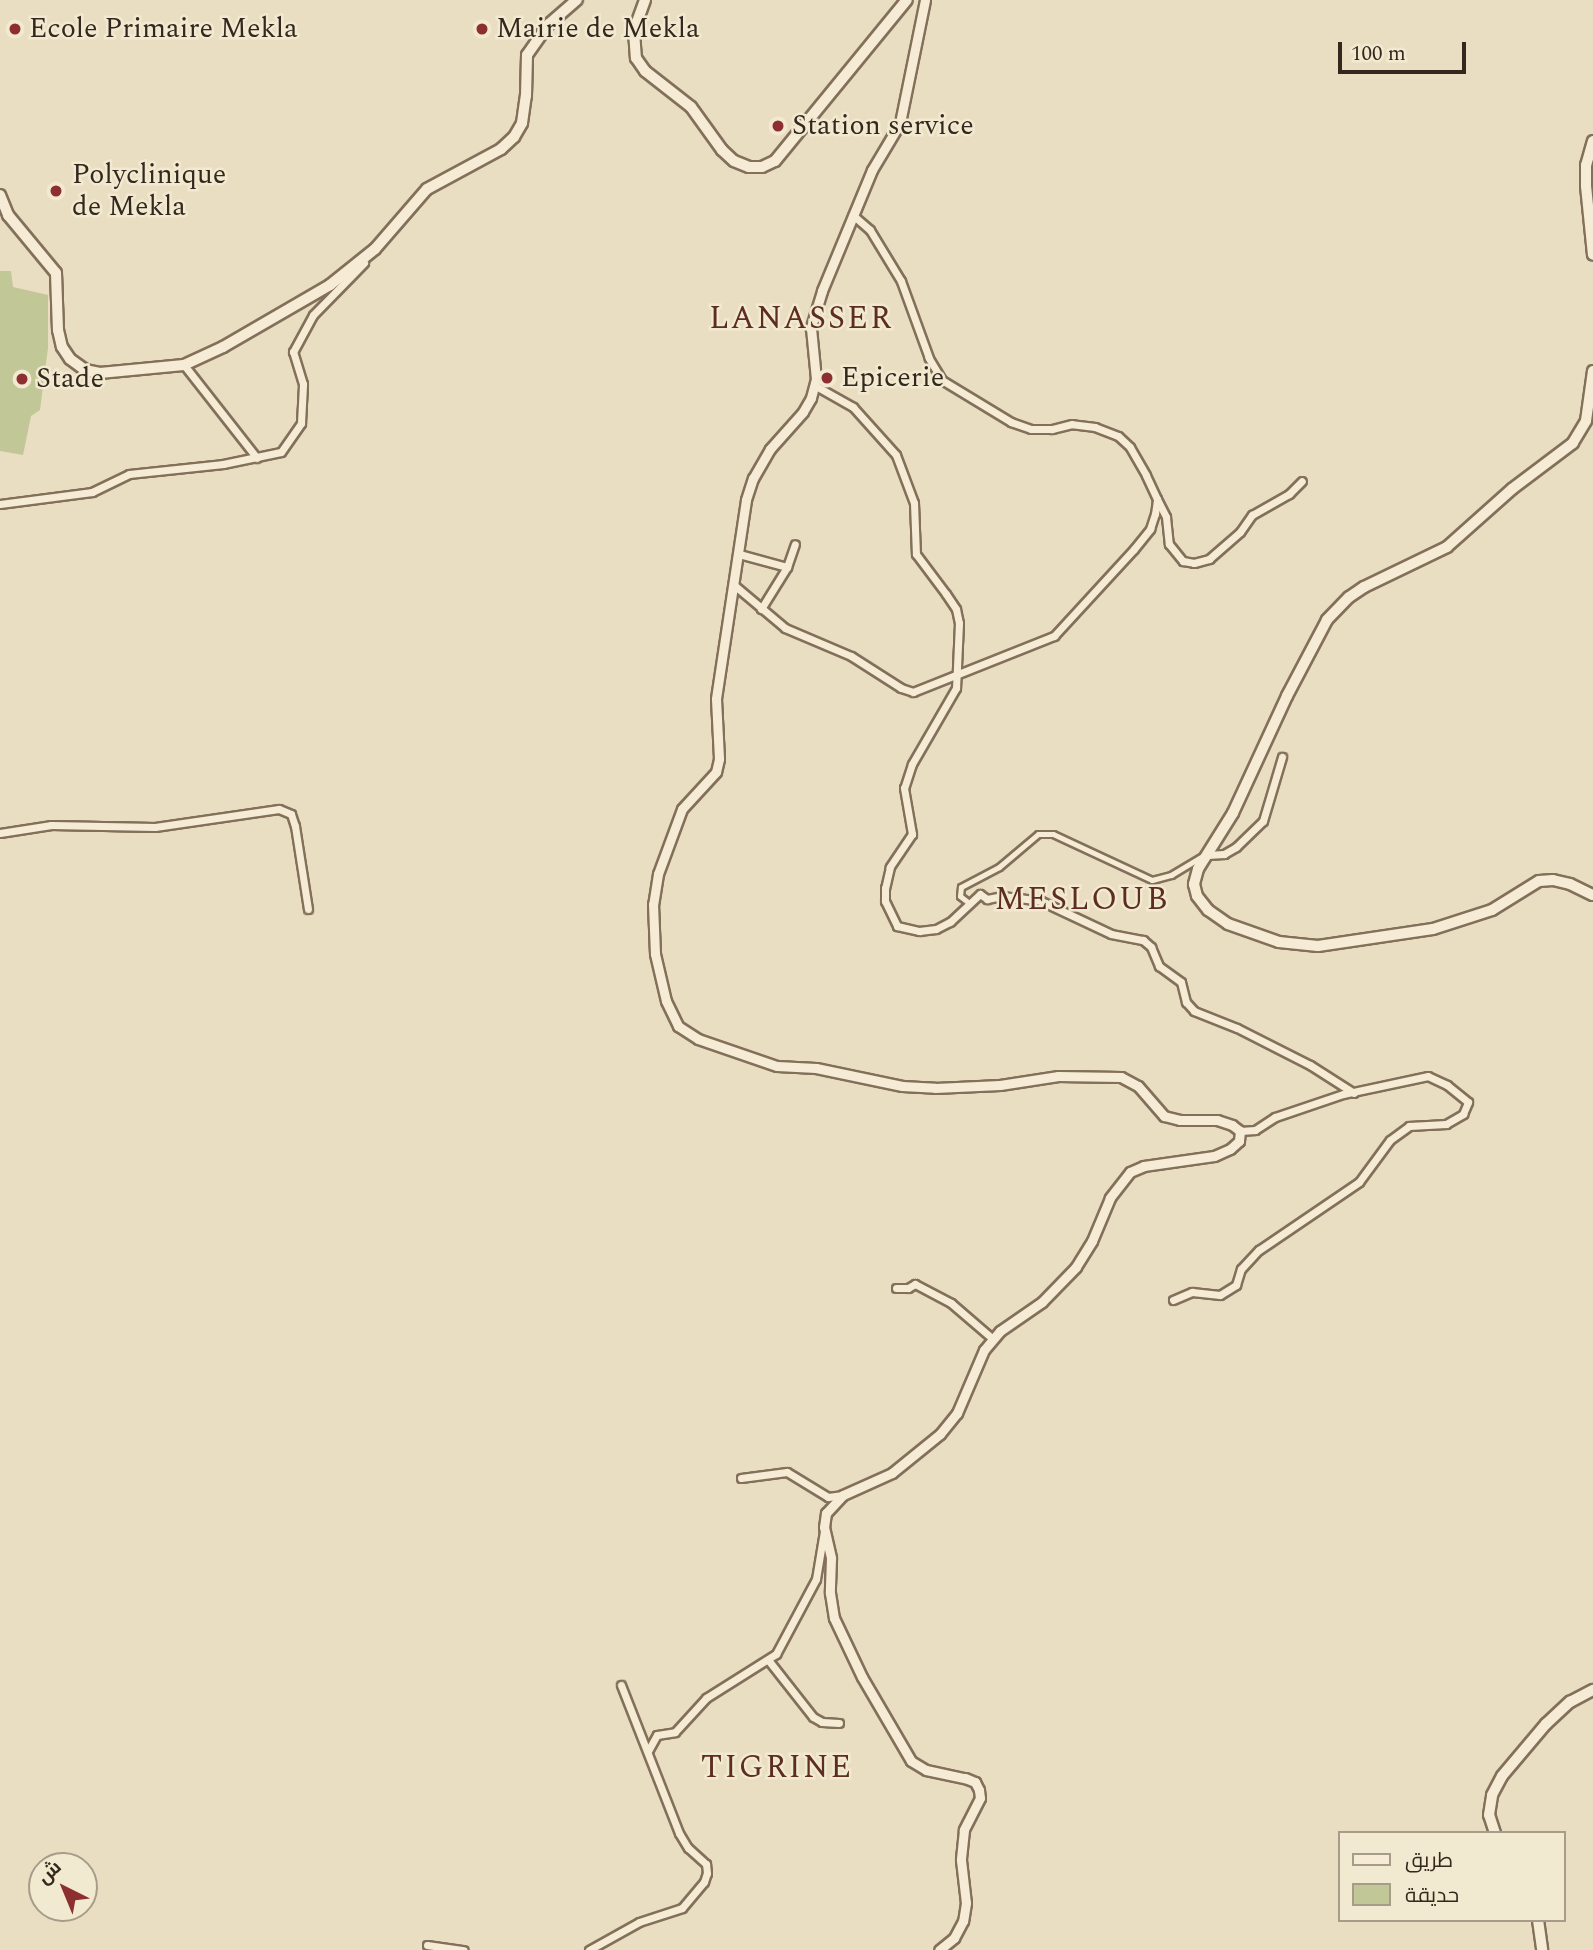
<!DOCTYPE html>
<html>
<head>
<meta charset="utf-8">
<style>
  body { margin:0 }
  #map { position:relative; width:1593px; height:1950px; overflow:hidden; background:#eadec2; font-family:Spectral,Cairo,serif }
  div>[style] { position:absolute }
  .green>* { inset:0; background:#c2c797 }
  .roads { filter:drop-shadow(2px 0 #83705b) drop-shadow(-2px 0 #83705b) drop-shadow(0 2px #83705b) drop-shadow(0 -2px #83705b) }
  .pedestrian>* { height:5px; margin:-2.5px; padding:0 2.5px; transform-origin:2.5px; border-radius:2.5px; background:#f6ecd5 }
  .minor>* { height:7px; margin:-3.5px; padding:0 3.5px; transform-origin:3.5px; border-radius:3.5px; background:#f6ecd5 }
  .tertiary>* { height:9px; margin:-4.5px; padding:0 4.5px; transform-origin:4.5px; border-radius:4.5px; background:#f6ecd5 }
  .secondary>* { height:10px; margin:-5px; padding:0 5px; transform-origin:5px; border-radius:5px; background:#f6ecd5 }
  .dots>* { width:19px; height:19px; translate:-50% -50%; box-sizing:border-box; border:4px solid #f2e9d1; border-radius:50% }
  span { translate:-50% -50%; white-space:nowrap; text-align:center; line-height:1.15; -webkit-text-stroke:5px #f2e9d1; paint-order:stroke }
  .poi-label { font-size:28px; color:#34281e }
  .left { translate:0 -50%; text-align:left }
  .quarter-label { font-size:32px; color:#5d2d21; letter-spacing:2px }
  .legend { position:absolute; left:1338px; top:1831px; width:228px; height:91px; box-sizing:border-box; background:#f2e9d1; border:2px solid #a69c89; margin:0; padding:9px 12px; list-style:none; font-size:21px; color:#34281e }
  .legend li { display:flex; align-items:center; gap:14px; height:35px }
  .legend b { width:35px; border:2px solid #a69c89 }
  .north { position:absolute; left:28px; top:1852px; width:70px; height:70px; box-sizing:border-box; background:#f2e9d1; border:2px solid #a69c89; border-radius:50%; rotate:317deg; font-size:19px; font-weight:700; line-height:28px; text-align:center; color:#34281e }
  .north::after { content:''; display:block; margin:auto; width:24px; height:32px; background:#8d2f30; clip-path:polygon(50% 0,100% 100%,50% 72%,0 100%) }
  .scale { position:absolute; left:1338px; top:42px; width:128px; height:32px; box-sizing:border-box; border:4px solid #34281e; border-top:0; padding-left:9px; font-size:21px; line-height:24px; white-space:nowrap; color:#34281e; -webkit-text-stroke:5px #f2e9d1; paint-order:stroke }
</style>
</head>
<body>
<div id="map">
  <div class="green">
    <div style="clip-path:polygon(0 271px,11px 271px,13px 287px,48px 295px,48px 348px,40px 410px,31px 416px,23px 455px,0 451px)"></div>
  </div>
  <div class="roads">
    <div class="pedestrian">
      <div style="left:969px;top:903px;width:11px;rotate:-142deg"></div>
      <div style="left:960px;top:896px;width:9px;rotate:-84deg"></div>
      <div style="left:961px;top:887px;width:43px;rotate:-27.8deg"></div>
      <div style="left:999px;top:867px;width:51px;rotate:-40.2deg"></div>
      <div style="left:1038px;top:834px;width:15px"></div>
      <div style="left:1053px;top:834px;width:109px;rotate:24.9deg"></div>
      <div style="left:1152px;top:880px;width:20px;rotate:-15deg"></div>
      <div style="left:1171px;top:875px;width:39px;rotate:-31deg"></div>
    </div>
    <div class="minor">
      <div style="left:184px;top:365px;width:118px;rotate:51.9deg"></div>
      <div style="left:814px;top:385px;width:45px;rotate:29.4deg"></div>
      <div style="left:853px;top:407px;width:64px;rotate:48.1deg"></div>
      <div style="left:896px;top:455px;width:51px;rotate:69.4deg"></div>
      <div style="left:914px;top:503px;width:51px;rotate:87.8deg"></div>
      <div style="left:916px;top:554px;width:50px;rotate:53.1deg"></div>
      <div style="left:946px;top:594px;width:18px;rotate:56deg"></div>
      <div style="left:956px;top:609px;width:14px;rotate:78deg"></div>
      <div style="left:959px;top:623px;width:65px;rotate:92.6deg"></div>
      <div style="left:956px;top:688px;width:88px;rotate:120.1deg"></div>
      <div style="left:912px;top:764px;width:25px;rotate:108deg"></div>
      <div style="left:904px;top:788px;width:47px;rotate:80.1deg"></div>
      <div style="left:912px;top:834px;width:40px;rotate:124deg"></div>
      <div style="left:890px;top:867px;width:22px;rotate:103deg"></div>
      <div style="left:885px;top:888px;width:13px;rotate:90deg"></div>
      <div style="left:885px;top:901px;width:28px;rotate:64deg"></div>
      <div style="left:897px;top:926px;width:23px;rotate:13deg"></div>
      <div style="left:919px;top:931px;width:17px;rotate:-7deg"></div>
      <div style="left:936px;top:929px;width:16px;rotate:-27deg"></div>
      <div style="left:950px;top:922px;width:41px;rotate:-43deg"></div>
      <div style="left:980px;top:894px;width:9px;rotate:36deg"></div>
      <div style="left:987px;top:899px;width:15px;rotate:-11deg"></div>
      <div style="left:1002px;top:896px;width:39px;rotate:7deg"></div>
      <div style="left:1041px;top:901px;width:77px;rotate:25.2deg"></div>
      <div style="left:1111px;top:934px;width:33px;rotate:11deg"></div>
      <div style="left:1143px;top:940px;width:11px;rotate:41deg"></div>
      <div style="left:1151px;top:947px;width:21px;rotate:67deg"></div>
      <div style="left:1159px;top:966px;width:27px;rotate:36deg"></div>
      <div style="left:1181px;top:982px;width:21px;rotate:76deg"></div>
      <div style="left:1186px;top:1002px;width:12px;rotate:48deg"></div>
      <div style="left:1194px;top:1011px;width:46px;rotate:21.6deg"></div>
      <div style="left:1237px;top:1028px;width:82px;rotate:26.9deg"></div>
      <div style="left:1310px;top:1065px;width:52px;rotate:32.5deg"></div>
      <div style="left:1157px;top:499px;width:20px;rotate:63deg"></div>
      <div style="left:1166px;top:517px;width:27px;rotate:84deg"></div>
      <div style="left:1169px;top:544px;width:22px;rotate:51deg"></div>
      <div style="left:1183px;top:561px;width:11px;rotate:10deg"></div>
      <div style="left:1194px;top:563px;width:16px;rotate:-15deg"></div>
      <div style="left:1209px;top:559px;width:41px;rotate:-41.1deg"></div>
      <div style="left:1240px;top:532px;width:21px;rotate:-55deg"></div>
      <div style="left:1252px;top:515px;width:43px;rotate:-29.6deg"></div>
      <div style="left:1289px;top:494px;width:18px;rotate:-45deg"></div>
      <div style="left:0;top:504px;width:93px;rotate:-7.4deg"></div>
      <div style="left:92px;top:492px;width:41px;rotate:-25.9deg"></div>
      <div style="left:129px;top:474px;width:95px;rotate:-6.1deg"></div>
      <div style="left:223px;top:464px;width:59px;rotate:-11.7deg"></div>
      <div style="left:281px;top:452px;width:35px;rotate:-55deg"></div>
      <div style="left:301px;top:423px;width:39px;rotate:-87deg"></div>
      <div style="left:303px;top:384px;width:34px;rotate:-107deg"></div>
      <div style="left:293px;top:352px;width:42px;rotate:-61.6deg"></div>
      <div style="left:313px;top:315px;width:73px;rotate:-45.6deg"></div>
      <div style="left:739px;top:554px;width:50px;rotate:15.2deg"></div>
      <div style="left:787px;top:567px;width:24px;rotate:-71deg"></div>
      <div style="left:734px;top:585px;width:67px;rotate:40.1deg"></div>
      <div style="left:785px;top:628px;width:72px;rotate:23deg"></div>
      <div style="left:851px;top:656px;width:59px;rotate:32.6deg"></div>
      <div style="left:901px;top:688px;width:13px;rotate:18deg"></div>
      <div style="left:913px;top:692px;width:152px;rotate:-21.7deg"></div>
      <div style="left:1054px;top:636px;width:118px;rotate:-47.4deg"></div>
      <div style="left:1134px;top:549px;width:26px;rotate:-51deg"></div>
      <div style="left:1150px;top:529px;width:16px;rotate:-72deg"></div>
      <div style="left:1155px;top:514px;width:15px;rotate:-82deg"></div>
      <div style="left:1157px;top:499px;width:26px;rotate:-115deg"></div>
      <div style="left:1146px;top:475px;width:32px;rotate:-120deg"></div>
      <div style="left:1130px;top:447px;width:16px;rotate:-137deg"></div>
      <div style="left:1118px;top:436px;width:25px;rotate:-159deg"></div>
      <div style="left:1095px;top:427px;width:23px;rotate:-173deg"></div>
      <div style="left:1072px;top:424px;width:21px;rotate:166deg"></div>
      <div style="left:1052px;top:429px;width:21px;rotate:180deg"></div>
      <div style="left:1031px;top:429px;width:21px;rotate:-161deg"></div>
      <div style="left:1011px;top:422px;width:81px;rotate:-148.7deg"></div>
      <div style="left:942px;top:380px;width:26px;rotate:-121deg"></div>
      <div style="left:929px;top:358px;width:82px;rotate:-110deg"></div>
      <div style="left:901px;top:281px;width:60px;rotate:-121.3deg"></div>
      <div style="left:870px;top:230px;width:23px;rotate:-139deg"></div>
      <div style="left:761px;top:609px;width:49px;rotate:-58.2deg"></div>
      <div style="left:0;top:833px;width:52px;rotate:-8.9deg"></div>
      <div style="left:51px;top:825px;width:104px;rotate:1.1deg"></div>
      <div style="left:155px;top:827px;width:125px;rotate:-8.3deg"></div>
      <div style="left:279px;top:809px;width:13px;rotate:23deg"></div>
      <div style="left:291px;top:814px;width:13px;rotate:72deg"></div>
      <div style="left:295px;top:826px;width:84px;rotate:81.1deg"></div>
      <div style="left:1207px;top:855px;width:17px;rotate:-3deg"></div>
      <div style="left:1224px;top:854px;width:14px;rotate:-30deg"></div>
      <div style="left:1236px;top:847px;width:37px;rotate:-44deg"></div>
      <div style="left:1263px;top:821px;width:67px;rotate:-73.5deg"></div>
      <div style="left:896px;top:1288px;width:12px"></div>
      <div style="left:908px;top:1288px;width:8px;rotate:-30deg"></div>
      <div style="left:915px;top:1284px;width:41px;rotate:27.8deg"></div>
      <div style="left:951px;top:1303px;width:55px;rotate:40.6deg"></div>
      <div style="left:1173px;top:1300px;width:21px;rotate:-23deg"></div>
      <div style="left:1192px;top:1292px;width:28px;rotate:6deg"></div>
      <div style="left:1220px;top:1295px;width:19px;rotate:-32deg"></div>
      <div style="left:1236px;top:1285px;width:17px;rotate:-73deg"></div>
      <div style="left:1241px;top:1269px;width:26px;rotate:-47deg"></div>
      <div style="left:1259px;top:1250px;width:121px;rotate:-34.2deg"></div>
      <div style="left:1359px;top:1182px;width:52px;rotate:-53.6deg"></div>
      <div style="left:1390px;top:1140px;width:24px;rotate:-36deg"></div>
      <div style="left:1409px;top:1126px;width:37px;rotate:-3deg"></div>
      <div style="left:1446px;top:1124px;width:20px;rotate:-30deg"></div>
      <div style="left:1463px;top:1114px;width:13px;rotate:-67deg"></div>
      <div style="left:1468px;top:1102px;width:27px;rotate:-141deg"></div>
      <div style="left:1447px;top:1085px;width:21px;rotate:-155deg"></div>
      <div style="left:1428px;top:1076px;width:87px;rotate:168deg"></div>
      <div style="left:1343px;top:1094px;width:72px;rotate:161.3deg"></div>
      <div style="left:1275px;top:1117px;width:24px;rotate:147deg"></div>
      <div style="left:1255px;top:1130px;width:15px;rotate:176deg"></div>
      <div style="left:741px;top:1478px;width:46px;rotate:-7.4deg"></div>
      <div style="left:787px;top:1472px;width:48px;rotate:31.4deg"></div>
      <div style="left:828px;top:1497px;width:15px;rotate:-8deg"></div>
      <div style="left:769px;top:1661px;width:71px;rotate:51.8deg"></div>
      <div style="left:813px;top:1717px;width:10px;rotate:29deg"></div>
      <div style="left:822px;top:1722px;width:17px;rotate:3deg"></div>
      <div style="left:648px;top:1751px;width:18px;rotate:-61deg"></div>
      <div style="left:657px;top:1735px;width:18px;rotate:-9deg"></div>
      <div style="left:675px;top:1732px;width:46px;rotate:-47.6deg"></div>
      <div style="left:706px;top:1698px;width:83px;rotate:-32.2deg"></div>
      <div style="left:776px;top:1654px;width:85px;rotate:-61.9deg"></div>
      <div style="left:816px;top:1579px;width:49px;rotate:-80.5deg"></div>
      <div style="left:427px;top:1945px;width:37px;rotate:8deg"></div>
      <div style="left:589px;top:1950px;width:57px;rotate:-29.2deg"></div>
      <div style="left:639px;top:1922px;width:45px;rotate:-18deg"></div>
      <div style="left:682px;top:1908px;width:34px;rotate:-50deg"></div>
      <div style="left:704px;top:1882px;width:9px;rotate:-72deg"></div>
      <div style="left:707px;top:1873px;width:9px;rotate:-96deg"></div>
      <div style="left:706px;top:1864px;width:24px;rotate:-138deg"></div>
      <div style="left:688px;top:1848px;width:17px;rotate:-121deg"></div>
      <div style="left:679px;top:1833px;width:159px;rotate:-111.4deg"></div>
    </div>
    <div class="tertiary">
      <div style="left:925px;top:0;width:126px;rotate:101.5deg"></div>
      <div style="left:900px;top:123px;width:55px;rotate:120.8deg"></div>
      <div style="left:872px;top:170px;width:131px;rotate:112.5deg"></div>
      <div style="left:822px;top:291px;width:39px;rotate:107deg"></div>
      <div style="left:811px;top:328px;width:51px;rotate:84.4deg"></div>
      <div style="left:816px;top:379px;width:20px;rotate:105deg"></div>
      <div style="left:811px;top:398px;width:16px;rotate:120deg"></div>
      <div style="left:803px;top:412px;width:50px;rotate:131.7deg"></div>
      <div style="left:770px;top:449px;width:34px;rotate:120deg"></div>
      <div style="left:753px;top:478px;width:23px;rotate:108deg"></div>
      <div style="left:746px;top:500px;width:201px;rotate:98.6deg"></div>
      <div style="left:716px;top:699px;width:60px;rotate:87.1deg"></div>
      <div style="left:719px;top:759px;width:13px;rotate:103deg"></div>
      <div style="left:716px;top:772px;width:50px;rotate:132.6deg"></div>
      <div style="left:682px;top:809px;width:69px;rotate:110.3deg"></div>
      <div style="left:658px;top:874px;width:30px;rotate:99deg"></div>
      <div style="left:653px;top:904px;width:50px;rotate:87.7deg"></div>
      <div style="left:655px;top:954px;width:48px;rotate:76.8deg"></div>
      <div style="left:666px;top:1001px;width:28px;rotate:64deg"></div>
      <div style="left:678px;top:1026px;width:24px;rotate:33deg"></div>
      <div style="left:698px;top:1039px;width:83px;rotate:18.9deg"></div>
      <div style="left:777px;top:1066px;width:39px;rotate:3deg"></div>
      <div style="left:816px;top:1068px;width:88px;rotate:11.8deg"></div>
      <div style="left:902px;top:1086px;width:33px;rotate:3deg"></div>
      <div style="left:935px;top:1088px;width:65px;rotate:-2.6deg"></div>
      <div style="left:1000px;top:1085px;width:59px;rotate:-8.8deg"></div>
      <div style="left:1058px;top:1076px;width:63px;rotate:0.9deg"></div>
      <div style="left:1121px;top:1077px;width:19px;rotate:28deg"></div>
      <div style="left:1138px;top:1086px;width:40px;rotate:49deg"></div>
      <div style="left:1164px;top:1116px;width:16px;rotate:14deg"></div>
      <div style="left:1180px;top:1120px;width:37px"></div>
      <div style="left:1217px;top:1120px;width:16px;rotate:18deg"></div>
      <div style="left:1232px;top:1125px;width:10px;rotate:37deg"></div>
      <div style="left:1240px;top:1131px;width:10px;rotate:96deg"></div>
      <div style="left:1239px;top:1141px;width:12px;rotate:138deg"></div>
      <div style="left:1230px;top:1149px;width:17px;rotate:156deg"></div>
      <div style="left:1214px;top:1156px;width:71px;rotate:171.9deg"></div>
      <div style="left:1144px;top:1166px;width:15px;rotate:157deg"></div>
      <div style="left:1130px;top:1172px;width:33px;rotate:128deg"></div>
      <div style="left:1110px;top:1198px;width:47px;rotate:112.7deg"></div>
      <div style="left:1092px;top:1241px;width:31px;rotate:122deg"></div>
      <div style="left:1076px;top:1267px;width:49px;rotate:134.2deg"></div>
      <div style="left:1042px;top:1302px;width:51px;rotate:145.4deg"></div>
      <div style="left:1000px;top:1331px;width:25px;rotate:130deg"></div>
      <div style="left:984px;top:1350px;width:69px;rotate:113.2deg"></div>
      <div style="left:957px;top:1413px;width:27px;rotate:129deg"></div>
      <div style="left:940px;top:1434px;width:62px;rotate:140.9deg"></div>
      <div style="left:892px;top:1473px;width:54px;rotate:155.8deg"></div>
      <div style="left:843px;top:1495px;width:25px;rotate:133deg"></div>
      <div style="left:826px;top:1513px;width:14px;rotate:98deg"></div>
      <div style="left:824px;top:1527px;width:32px;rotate:77deg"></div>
      <div style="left:831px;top:1558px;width:35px;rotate:92deg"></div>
      <div style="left:830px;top:1593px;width:25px;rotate:81deg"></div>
      <div style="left:834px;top:1618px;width:65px;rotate:64.6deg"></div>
      <div style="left:862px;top:1677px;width:97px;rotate:59.7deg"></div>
      <div style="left:911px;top:1761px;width:17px;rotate:31deg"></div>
      <div style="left:926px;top:1770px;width:40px;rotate:12deg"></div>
      <div style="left:965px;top:1778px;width:11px;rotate:22deg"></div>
      <div style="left:975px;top:1782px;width:9px;rotate:63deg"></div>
      <div style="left:979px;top:1790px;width:8px;rotate:83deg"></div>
      <div style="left:980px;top:1798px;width:36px;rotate:117deg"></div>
      <div style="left:964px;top:1830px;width:30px;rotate:96deg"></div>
      <div style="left:961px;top:1860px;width:43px;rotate:83.4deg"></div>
      <div style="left:966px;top:1903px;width:18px;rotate:99deg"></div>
      <div style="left:963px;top:1921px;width:19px;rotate:118deg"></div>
      <div style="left:954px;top:1938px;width:19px;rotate:141deg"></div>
    </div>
    <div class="secondary">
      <div style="left:645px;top:0;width:33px;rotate:110deg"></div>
      <div style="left:634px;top:31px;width:27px;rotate:86deg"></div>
      <div style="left:636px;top:58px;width:16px;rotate:55deg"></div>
      <div style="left:645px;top:71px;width:58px;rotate:38deg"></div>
      <div style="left:691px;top:107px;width:53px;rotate:54.2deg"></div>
      <div style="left:722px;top:150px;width:16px;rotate:43deg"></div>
      <div style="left:734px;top:161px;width:16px;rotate:22deg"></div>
      <div style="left:749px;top:167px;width:13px"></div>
      <div style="left:762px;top:167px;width:14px;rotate:-25deg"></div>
      <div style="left:775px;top:161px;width:208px;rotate:-50.7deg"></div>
      <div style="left:1593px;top:141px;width:25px;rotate:106deg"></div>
      <div style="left:1586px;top:165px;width:21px;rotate:90deg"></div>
      <div style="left:1586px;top:186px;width:69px;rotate:84.2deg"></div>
      <div style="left:0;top:195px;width:22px;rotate:68deg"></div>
      <div style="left:8px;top:215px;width:75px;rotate:50.4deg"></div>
      <div style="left:56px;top:273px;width:57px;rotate:88deg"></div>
      <div style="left:58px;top:330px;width:17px;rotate:77deg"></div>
      <div style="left:62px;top:347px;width:14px;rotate:56deg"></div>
      <div style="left:70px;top:359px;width:19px;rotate:36deg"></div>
      <div style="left:85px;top:370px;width:15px;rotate:11deg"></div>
      <div style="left:100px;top:373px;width:84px;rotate:-5.4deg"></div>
      <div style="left:184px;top:365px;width:43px;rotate:-24.8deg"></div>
      <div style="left:223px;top:347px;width:124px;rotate:-30.1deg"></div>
      <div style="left:330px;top:285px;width:58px;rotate:-38.7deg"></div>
      <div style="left:375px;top:249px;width:79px;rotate:-49.1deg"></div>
      <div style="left:427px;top:189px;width:84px;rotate:-28.4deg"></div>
      <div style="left:501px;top:149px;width:18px;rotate:-43deg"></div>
      <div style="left:514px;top:137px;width:16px;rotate:-60deg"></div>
      <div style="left:522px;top:123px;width:27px;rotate:-82deg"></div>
      <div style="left:526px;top:96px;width:41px;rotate:-88.6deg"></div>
      <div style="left:527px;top:55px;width:38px;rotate:-55deg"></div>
      <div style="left:549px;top:24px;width:37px;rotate:-41deg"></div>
      <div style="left:1593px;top:371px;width:50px;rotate:98deg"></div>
      <div style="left:1586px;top:421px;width:26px;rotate:121deg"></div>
      <div style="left:1573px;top:443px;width:76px;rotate:143deg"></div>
      <div style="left:1512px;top:489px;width:87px;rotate:138.3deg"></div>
      <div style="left:1447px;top:547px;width:92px;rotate:154.3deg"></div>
      <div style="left:1364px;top:587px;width:18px;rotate:146deg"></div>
      <div style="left:1349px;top:597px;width:32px;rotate:134deg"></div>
      <div style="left:1327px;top:620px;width:86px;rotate:117.8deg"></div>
      <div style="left:1287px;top:696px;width:129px;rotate:114.8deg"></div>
      <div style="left:1233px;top:813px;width:66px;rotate:122deg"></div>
      <div style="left:1198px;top:869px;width:16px;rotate:105deg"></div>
      <div style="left:1194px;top:884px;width:12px;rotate:76deg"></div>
      <div style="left:1197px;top:896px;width:18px;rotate:52deg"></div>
      <div style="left:1208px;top:910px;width:24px;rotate:35deg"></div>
      <div style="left:1228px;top:924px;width:54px;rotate:19.4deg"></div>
      <div style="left:1279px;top:942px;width:39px;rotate:6deg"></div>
      <div style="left:1318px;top:946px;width:116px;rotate:-8.4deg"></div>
      <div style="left:1433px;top:929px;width:62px;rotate:-17.9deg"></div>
      <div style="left:1492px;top:910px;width:55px;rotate:-31.7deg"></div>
      <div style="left:1539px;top:881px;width:14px;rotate:-4deg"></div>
      <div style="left:1553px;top:880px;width:17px;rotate:13deg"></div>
      <div style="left:1570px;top:884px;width:25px;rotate:26deg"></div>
      <div style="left:1495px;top:1833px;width:19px;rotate:-108deg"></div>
      <div style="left:1489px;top:1815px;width:20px;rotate:-81deg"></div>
      <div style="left:1492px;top:1795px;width:21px;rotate:-62deg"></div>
      <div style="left:1502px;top:1776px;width:68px;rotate:-49.8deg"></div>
      <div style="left:1546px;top:1724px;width:33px;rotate:-43deg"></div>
      <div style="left:1570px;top:1702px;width:26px;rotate:-28deg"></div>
      <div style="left:1538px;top:1920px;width:30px;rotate:82deg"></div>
    </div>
  </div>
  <div class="dots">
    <div style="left:15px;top:29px;background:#8d2f30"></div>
    <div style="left:482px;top:29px;background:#8d2f30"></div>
    <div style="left:778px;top:126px;background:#8d2f30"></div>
    <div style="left:56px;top:191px;background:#8d2f30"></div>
    <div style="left:827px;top:378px;background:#8d2f30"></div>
    <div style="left:22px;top:379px;background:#8d2f30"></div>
  </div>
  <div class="poi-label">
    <span class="left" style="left:29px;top:29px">Ecole Primaire Mekla</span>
    <span class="left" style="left:496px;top:29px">Mairie de Mekla</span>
    <span class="left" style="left:792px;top:126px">Station service</span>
    <span class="left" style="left:72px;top:191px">Polyclinique<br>de Mekla</span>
    <span class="left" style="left:841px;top:378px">Epicerie</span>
    <span class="left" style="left:36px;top:379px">Stade</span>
  </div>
  <div class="quarter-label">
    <span style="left:801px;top:319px">LANASSER</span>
    <span style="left:1082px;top:900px">MESLOUB</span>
    <span style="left:777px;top:1768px">TIGRINE</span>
  </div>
  <ul class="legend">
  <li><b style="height:9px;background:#f6ecd5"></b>طريق</li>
  <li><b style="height:19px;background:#c2c797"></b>حديقة</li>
  </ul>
  <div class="north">ش</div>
  <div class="scale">100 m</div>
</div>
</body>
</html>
